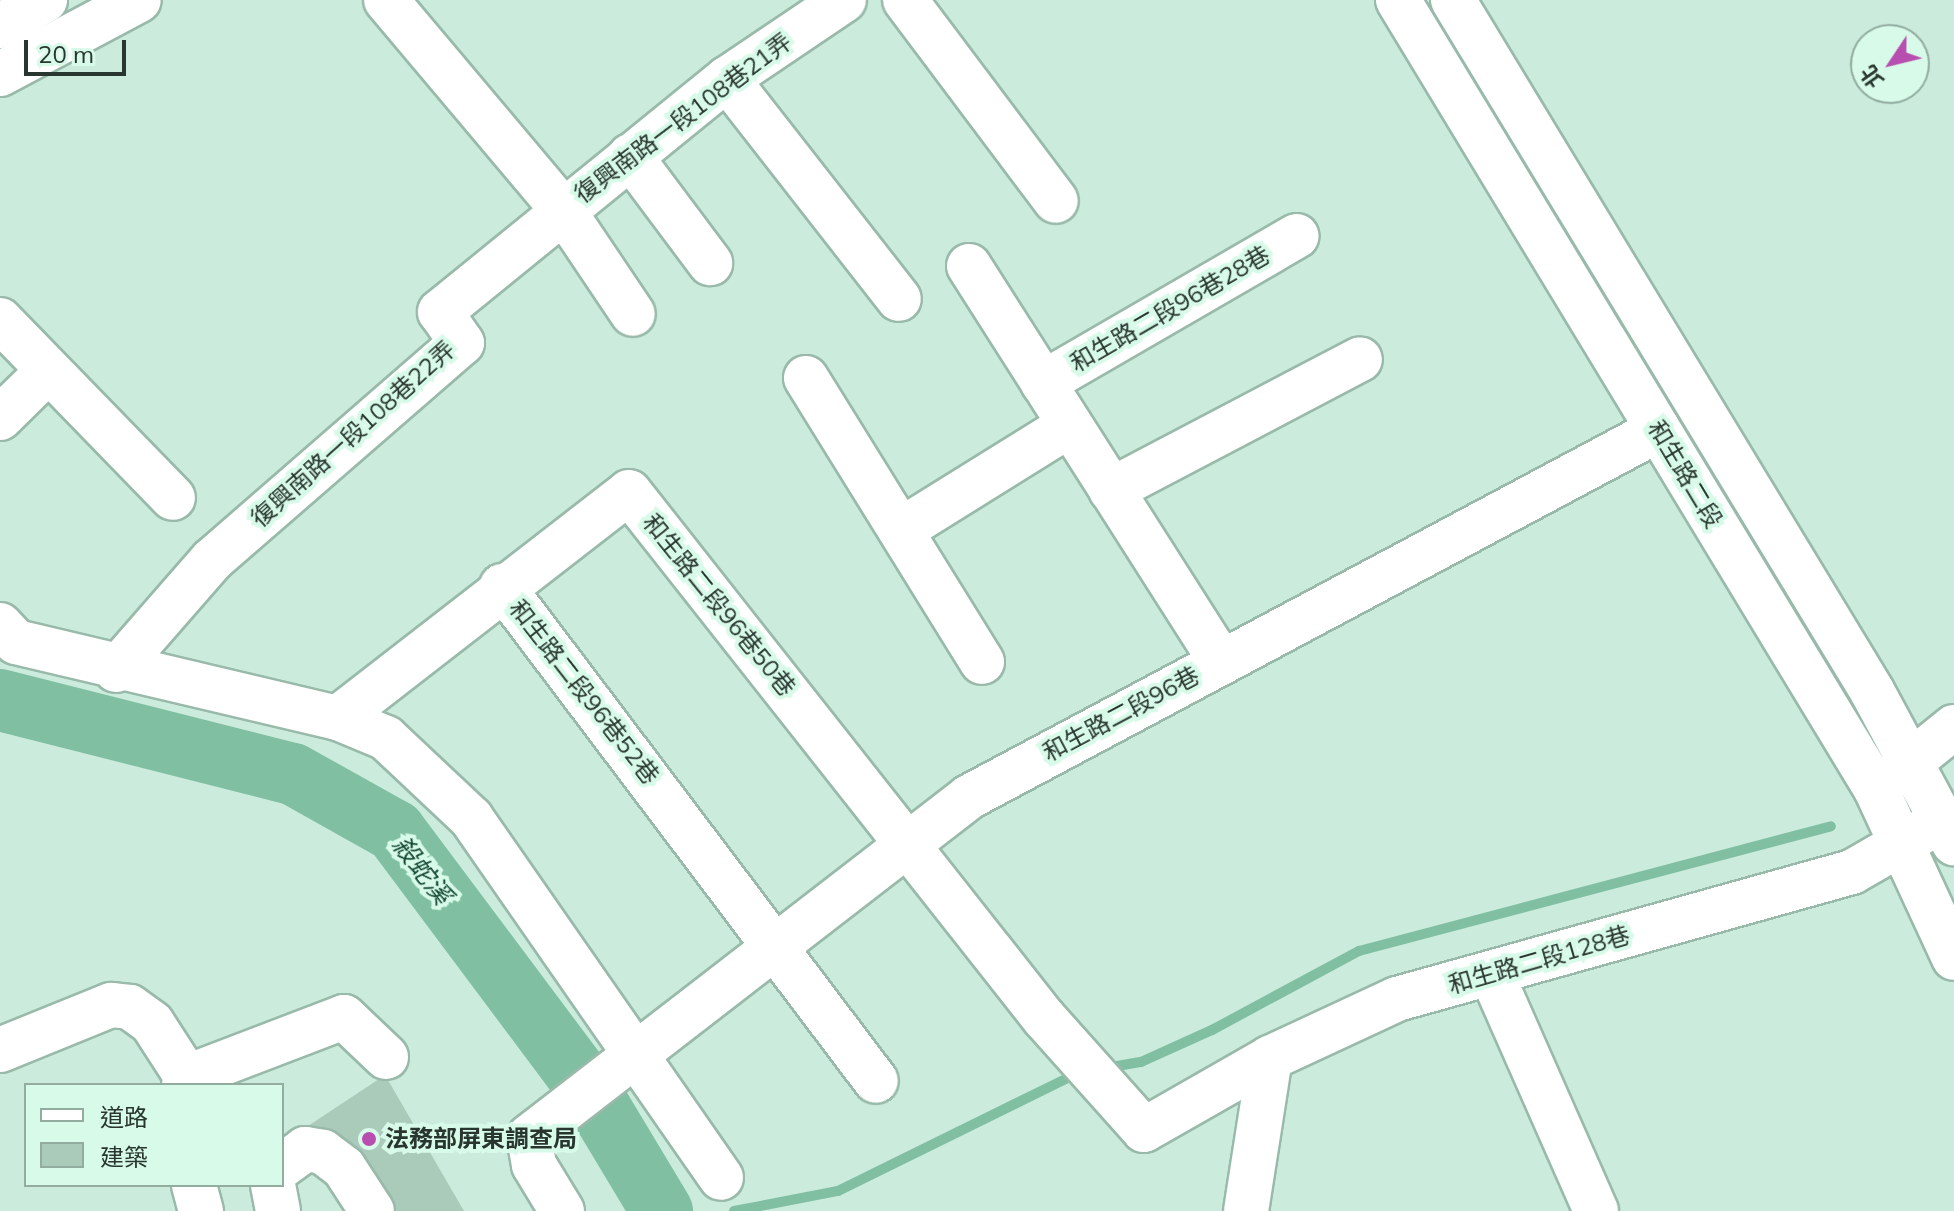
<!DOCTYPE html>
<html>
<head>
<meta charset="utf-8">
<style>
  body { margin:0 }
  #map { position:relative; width:1954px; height:1211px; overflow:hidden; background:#cbecdc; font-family:Mulish,"Noto Sans TC",sans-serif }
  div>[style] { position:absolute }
  .stream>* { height:10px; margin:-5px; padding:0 5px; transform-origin:5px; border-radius:5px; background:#80bfa2 }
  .river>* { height:62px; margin:-31px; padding:0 31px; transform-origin:31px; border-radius:31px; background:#80bfa2 }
  .building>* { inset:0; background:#aacbba }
  .roads { filter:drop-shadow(2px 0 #99baaa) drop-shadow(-2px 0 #99baaa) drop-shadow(0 2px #99baaa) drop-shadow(0 -2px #99baaa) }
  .minor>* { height:44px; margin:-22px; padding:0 22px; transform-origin:22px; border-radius:22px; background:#fff }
  .major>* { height:44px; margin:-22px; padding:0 22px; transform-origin:22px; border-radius:22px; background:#fff }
  .dots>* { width:22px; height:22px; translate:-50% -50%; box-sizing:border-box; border:4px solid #d8fae9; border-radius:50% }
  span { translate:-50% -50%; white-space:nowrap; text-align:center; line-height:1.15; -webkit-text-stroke:8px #d8fae9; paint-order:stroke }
  .street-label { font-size:24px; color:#28362f }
  .poi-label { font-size:24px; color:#28362f; font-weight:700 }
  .left { translate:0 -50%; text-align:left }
  .water-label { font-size:26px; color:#124632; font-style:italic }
  .legend { position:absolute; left:24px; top:1083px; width:260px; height:104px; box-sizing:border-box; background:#d8fae9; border:2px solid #92ac9f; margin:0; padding:10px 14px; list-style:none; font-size:24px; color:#28362f }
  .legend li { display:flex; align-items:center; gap:16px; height:40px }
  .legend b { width:40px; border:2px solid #92ac9f }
  .north { position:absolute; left:1850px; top:24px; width:80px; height:80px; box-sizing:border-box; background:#d8fae9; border:2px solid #92ac9f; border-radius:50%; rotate:235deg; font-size:22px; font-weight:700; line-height:32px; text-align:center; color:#28362f }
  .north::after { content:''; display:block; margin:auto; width:28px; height:36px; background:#b84eb0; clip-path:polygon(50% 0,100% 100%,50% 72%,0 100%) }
  .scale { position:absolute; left:24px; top:40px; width:102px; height:36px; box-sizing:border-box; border:4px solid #28362f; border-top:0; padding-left:10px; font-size:24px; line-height:28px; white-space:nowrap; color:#28362f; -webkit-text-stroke:6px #d8fae9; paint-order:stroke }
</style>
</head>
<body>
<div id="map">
  <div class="stream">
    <div style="left:1106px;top:1068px;width:36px;rotate:-10deg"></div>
    <div style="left:1141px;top:1062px;width:78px;rotate:-24.3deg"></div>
    <div style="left:1212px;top:1030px;width:167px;rotate:-28.3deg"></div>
    <div style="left:1359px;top:951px;width:488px;rotate:-14.8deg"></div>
    <div style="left:734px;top:1211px;width:106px;rotate:-10.9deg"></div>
    <div style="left:838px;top:1191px;width:267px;rotate:-26.2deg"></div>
  </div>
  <div class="river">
    <div style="left:0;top:700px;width:302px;rotate:14.2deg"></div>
    <div style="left:293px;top:774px;width:117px;rotate:29.2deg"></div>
    <div style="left:395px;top:831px;width:327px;rotate:53.2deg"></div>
    <div style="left:591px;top:1093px;width:138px;rotate:59deg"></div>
  </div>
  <div class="building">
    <div style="clip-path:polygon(385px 1075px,464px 1211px,359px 1211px,308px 1126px)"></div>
  </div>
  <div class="roads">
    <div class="minor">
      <div style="left:386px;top:0;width:275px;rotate:49.9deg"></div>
      <div style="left:563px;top:210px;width:125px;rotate:56.1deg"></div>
      <div style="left:905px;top:0;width:251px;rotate:53.1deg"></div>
      <div style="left:727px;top:79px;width:279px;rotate:52deg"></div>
      <div style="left:630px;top:156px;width:134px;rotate:53.2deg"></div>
      <div style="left:969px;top:266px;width:469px;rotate:57.5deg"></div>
      <div style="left:0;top:320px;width:248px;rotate:45.8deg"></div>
      <div style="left:806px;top:378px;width:334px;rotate:58.2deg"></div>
      <div style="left:1043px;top:383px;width:293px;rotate:-30.1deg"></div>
      <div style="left:0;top:418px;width:67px;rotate:-44.4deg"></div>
      <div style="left:1111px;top:490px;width:281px;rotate:-27.7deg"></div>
      <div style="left:901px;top:530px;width:199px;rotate:-31.9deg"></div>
      <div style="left:502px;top:586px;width:620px;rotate:52.93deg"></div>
      <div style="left:0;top:625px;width:23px;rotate:47deg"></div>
      <div style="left:16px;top:642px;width:331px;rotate:13.3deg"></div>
      <div style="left:338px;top:718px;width:52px;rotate:22.6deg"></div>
      <div style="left:386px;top:738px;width:117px;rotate:43.3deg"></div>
      <div style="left:471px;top:818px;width:438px;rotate:55.2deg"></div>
      <div style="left:116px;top:670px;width:146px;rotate:-48.9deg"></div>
      <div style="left:212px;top:560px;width:331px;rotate:-41deg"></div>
      <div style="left:462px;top:343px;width:38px;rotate:-125deg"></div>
      <div style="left:440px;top:312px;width:370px;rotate:-39.1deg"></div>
      <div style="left:727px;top:79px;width:141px;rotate:-34deg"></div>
      <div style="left:338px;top:718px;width:368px;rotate:-37.8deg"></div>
      <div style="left:629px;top:492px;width:670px;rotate:51.73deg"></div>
      <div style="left:1044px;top:1018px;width:150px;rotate:48.2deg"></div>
      <div style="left:1144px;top:1130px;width:145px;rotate:-29.7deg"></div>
      <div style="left:1270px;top:1058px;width:140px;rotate:-24.9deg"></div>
      <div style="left:1397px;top:999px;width:472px;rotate:-15.6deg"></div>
      <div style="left:1852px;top:872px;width:106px;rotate:-29.9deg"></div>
      <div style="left:1881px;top:786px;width:94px;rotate:-38.9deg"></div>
      <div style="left:1492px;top:975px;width:258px;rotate:66.2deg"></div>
      <div style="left:0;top:1050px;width:120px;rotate:-22.1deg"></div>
      <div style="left:111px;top:1005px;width:19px;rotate:6deg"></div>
      <div style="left:130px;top:1007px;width:27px;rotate:36deg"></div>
      <div style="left:152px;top:1023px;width:64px;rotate:57.1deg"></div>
      <div style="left:184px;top:1085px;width:9px;rotate:-69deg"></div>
      <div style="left:187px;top:1077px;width:168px;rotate:-20.9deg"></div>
      <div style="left:344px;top:1017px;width:58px;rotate:43.6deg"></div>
      <div style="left:282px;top:1166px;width:29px;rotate:-36deg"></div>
      <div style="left:305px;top:1149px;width:18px;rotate:9deg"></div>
      <div style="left:323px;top:1152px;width:26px;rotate:37deg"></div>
      <div style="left:344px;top:1168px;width:51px;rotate:56.9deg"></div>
      <div style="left:194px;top:1185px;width:27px;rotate:75deg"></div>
      <div style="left:273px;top:1185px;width:26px;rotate:79deg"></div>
      <div style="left:562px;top:1211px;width:54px;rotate:-121.3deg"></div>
      <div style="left:534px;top:1165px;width:28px;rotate:-100deg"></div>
      <div style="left:529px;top:1137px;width:556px;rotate:-37.69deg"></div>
      <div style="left:969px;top:797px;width:781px;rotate:-28.04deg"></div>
      <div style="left:1246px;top:1211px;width:155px;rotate:-81.1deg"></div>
    </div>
    <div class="major">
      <div style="left:1398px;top:0;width:922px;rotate:58.79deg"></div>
      <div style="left:1876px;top:789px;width:186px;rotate:65.2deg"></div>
      <div style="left:1453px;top:0;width:808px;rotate:58.77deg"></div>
      <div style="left:1872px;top:691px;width:173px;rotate:61.7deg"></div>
      <div style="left:0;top:26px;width:52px;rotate:-30deg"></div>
      <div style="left:0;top:74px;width:157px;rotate:-28deg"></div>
    </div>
  </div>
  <div class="dots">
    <div style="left:369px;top:1139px;background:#b84eb0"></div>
  </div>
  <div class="street-label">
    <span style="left:683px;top:118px;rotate:-37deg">復興南路一段108巷21弄</span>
    <span style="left:1170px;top:309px;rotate:-30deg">和生路二段96巷28巷</span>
    <span style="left:353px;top:434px;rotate:-42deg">復興南路一段108巷22弄</span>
    <span style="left:1685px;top:474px;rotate:59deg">和生路二段</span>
    <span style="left:719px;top:605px;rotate:51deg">和生路二段96巷50巷</span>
    <span style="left:584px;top:692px;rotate:52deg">和生路二段96巷52巷</span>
    <span style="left:1121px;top:714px;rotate:-28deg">和生路二段96巷</span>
    <span style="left:1539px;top:960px;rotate:-16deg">和生路二段128巷</span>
  </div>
  <div class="poi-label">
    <span class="left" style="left:385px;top:1139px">法務部屏東調查局</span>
  </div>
  <div class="water-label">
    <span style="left:422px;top:870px;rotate:52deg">殺蛇溪</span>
  </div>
  <ul class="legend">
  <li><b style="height:10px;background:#fff"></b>道路</li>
  <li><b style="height:22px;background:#aacbba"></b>建築</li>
  </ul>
  <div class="north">北</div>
  <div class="scale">20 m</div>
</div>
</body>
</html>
